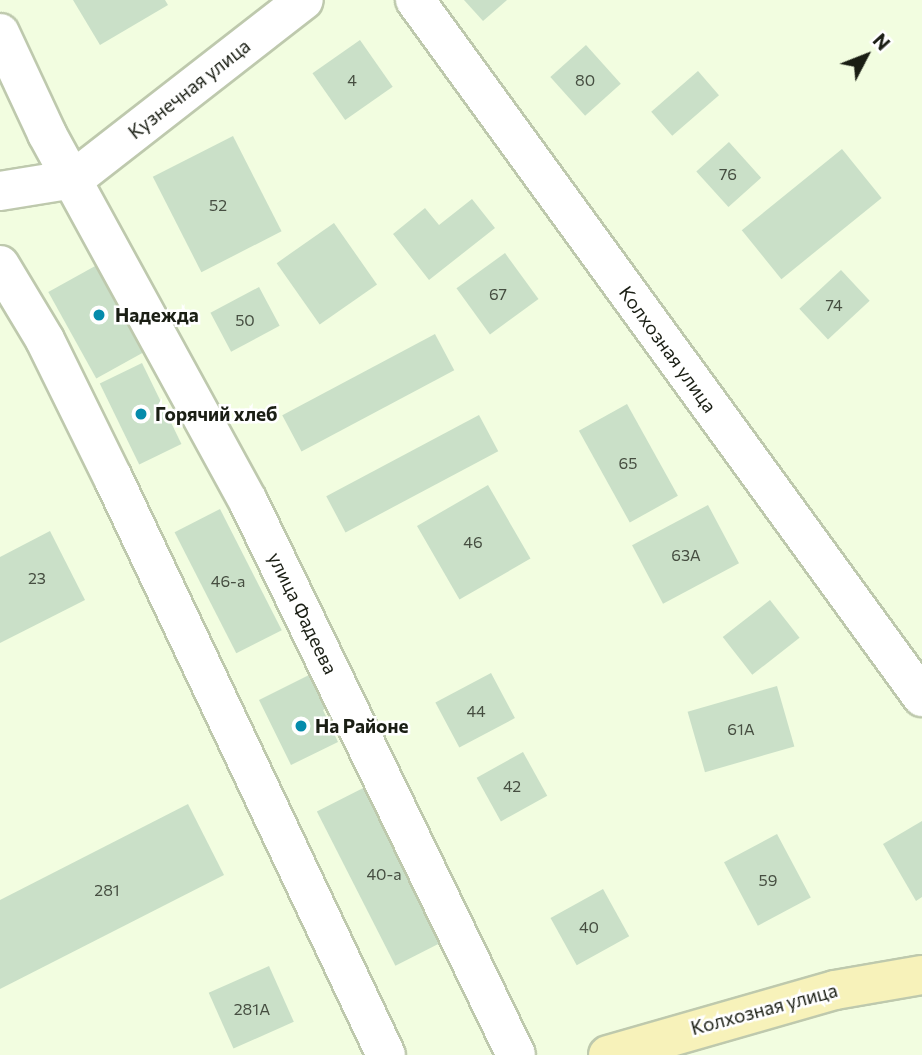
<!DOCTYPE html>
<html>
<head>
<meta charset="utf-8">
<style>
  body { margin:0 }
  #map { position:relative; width:922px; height:1055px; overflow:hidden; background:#f2fde0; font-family:Commissioner,sans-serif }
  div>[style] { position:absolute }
  .building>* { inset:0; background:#cae0c8; transform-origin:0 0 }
  .roads { filter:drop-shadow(2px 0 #bec9ad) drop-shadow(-2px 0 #bec9ad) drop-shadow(0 2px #bec9ad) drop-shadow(0 -2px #bec9ad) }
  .minor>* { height:38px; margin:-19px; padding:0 19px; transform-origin:19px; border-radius:19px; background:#fff }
  .secondary>* { height:38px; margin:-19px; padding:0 19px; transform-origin:19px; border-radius:19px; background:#f7f2ba }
  .dots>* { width:19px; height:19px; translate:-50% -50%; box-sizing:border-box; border:4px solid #fff; border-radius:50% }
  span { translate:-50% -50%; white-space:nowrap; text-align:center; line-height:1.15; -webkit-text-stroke:5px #fff; paint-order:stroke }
  .number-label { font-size:16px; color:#464e41 }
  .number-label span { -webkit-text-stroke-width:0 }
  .street-label { font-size:19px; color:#1a1e14 }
  .poi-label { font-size:19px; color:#1a1e14; font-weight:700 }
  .left { translate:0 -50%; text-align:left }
  .north { position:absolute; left:831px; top:21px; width:70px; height:70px; -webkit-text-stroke:5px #fff; paint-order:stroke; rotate:48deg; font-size:19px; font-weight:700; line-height:28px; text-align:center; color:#1a1e14 }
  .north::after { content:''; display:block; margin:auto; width:24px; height:32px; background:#1a1e14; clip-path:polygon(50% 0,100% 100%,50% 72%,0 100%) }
</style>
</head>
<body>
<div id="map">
  <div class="building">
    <div style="clip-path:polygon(73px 0,165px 0,168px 5px,100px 45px)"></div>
    <div style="clip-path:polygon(464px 0,507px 0,483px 21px)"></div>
    <div style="left:360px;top:40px;width:57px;height:58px;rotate:55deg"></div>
    <div style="left:586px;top:45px;width:52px;height:48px;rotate:48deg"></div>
    <div style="left:698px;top:71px;width:32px;height:62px;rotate:49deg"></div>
    <div style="left:233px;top:136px;width:107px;height:90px;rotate:63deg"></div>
    <div style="left:729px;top:142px;width:48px;height:44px;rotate:48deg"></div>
    <div style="left:842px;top:149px;width:63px;height:129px;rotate:51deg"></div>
    <div style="clip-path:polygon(472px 199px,495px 228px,429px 280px,393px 234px,425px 208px,439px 225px)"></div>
    <div style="left:334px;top:223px;width:75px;height:70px;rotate:55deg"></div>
    <div style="left:505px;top:253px;width:57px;height:60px;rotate:54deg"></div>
    <div style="left:106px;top:260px;width:99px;height:66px;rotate:61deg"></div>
    <div style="left:841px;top:270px;width:42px;height:57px;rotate:47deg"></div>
    <div style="left:259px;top:287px;width:44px;height:55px;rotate:62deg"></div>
    <div style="left:435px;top:334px;width:41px;height:173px;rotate:62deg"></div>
    <div style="left:142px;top:363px;width:90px;height:47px;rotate:64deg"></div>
    <div style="left:627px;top:404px;width:105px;height:55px;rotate:61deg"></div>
    <div style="left:479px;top:415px;width:41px;height:173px;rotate:62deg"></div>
    <div style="left:488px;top:485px;width:85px;height:82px;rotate:60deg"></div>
    <div style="left:708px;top:505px;width:66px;height:86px;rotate:62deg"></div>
    <div style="left:220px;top:509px;width:136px;height:51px;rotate:63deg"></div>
    <div style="clip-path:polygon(50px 531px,85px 600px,0 643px,0 557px)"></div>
    <div style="left:770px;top:600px;width:48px;height:60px;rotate:52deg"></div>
    <div style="clip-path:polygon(315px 672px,332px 705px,323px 710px,338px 742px,291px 765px,259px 700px)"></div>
    <div style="left:491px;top:673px;width:51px;height:63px;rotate:62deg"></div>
    <div style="left:777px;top:686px;width:63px;height:93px;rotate:74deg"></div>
    <div style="left:523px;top:752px;width:50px;height:53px;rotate:61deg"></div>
    <div style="left:373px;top:783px;width:173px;height:63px;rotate:63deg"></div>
    <div style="clip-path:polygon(188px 804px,224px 875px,0 989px,0 900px)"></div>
    <div style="clip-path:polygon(922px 821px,922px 897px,916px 901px,883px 844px)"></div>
    <div style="left:777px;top:834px;width:72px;height:60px;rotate:62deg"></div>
    <div style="left:603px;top:889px;width:54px;height:60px;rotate:61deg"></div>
    <div style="left:269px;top:966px;width:61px;height:66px;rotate:66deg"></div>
  </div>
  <div class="roads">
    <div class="minor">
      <div style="left:415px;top:0;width:862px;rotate:53.97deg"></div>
      <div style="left:0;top:33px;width:111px;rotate:65deg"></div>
      <div style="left:47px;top:134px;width:418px;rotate:61.3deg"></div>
      <div style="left:248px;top:501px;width:615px;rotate:64.18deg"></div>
      <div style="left:74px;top:179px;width:291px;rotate:-37.9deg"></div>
      <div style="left:0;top:191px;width:75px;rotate:-9.2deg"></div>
      <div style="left:0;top:265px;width:87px;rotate:59deg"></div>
      <div style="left:45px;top:340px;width:154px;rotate:63.8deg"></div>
      <div style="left:113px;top:478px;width:638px;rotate:64.68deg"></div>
    </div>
    <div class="secondary">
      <div style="left:608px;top:1055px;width:236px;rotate:-16deg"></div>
      <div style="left:835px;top:990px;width:88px;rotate:-9.8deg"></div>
    </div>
  </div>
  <div class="dots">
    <div style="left:99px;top:315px;background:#058bab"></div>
    <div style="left:141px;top:414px;background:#058bab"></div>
    <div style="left:301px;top:726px;background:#058bab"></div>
  </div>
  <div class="number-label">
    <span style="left:352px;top:80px">4</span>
    <span style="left:585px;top:80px">80</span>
    <span style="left:728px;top:174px">76</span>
    <span style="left:218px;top:205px">52</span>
    <span style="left:498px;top:294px">67</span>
    <span style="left:834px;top:305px">74</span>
    <span style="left:245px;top:320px">50</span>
    <span style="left:628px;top:463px">65</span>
    <span style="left:473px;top:542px">46</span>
    <span style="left:686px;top:555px">63А</span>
    <span style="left:37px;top:578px">23</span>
    <span style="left:228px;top:581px">46-а</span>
    <span style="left:476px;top:711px">44</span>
    <span style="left:741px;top:729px">61А</span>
    <span style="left:512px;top:786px">42</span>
    <span style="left:384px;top:874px">40-а</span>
    <span style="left:768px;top:880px">59</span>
    <span style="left:107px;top:890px">281</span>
    <span style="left:589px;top:927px">40</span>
    <span style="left:252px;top:1009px">281А</span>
  </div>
  <div class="street-label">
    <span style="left:189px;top:89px;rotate:-38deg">Кузнечная улица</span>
    <span style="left:668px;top:349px;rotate:54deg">Колхозная улица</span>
    <span style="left:303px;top:613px;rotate:64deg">улица Фадеева</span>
    <span style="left:764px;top:1009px;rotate:-15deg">Колхозная улица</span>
  </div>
  <div class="poi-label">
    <span class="left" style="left:115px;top:315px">Надежда</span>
    <span class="left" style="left:155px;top:414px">Горячий хлеб</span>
    <span class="left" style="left:315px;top:726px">На Районе</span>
  </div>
  <div class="north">N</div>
</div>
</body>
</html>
